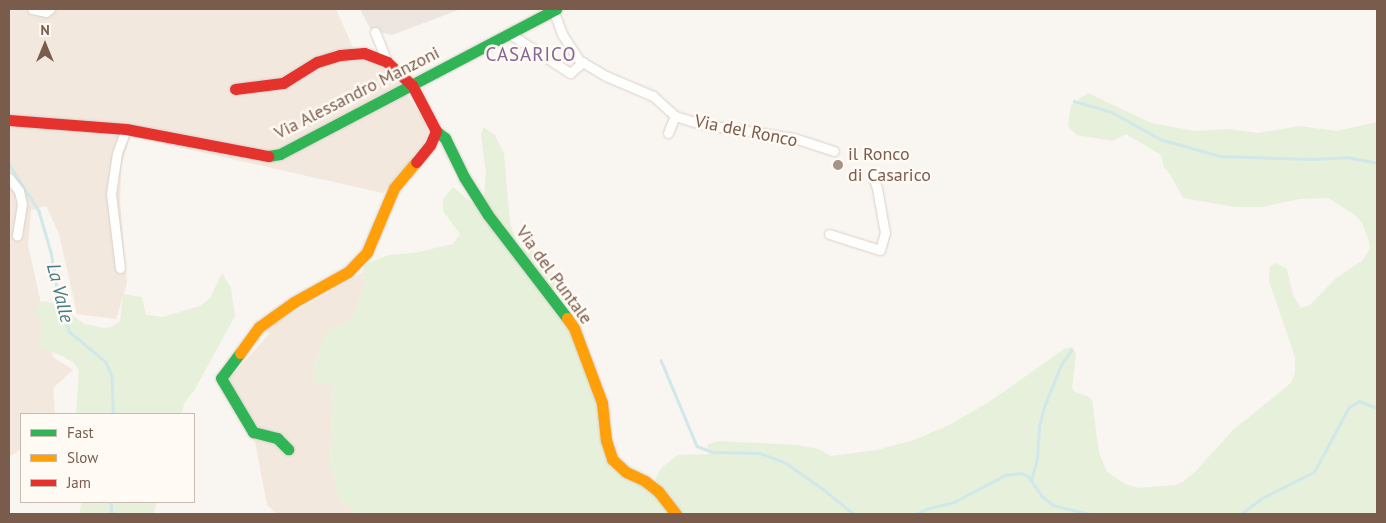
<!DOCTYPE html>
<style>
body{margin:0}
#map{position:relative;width:1386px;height:523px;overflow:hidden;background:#f9f5f0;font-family:"PT Sans",sans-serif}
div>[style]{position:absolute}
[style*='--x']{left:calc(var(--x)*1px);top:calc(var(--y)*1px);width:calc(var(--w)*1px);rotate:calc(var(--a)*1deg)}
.residential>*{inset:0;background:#f2e8de}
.industrial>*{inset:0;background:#ede5e0}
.green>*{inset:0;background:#e7f0db}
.stream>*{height:2.5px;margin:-1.25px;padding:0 1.25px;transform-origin:1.25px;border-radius:1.25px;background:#d0e8ea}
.roads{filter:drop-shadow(0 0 1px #d7d1cb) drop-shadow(0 0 1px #d7d1cb)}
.street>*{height:9px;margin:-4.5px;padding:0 4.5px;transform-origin:4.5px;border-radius:4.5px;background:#fefefd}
.fast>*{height:11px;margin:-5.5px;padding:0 5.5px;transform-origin:5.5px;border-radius:5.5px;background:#30b455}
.slow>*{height:11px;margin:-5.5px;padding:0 5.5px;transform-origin:5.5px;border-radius:5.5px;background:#ff9f0a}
.jam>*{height:11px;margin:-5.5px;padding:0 5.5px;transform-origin:5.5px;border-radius:5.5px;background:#e5322d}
.dots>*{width:14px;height:14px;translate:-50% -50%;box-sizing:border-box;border:2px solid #fffaf3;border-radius:50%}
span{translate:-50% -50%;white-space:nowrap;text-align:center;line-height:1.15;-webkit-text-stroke:5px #fffaf3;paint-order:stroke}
.street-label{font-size:18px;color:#7a5c4d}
.poi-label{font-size:18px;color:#7a5c4d}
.left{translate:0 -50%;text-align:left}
.neighbourhood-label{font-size:19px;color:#846695;letter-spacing:1px}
.water-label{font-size:19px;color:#437c86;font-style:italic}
.frame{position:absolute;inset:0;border:10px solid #7a5c4d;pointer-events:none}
.legend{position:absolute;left:20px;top:413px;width:175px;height:90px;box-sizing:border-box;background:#fffaf3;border:1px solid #cabbb1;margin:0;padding:6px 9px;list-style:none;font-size:15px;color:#7a5c4d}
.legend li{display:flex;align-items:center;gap:10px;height:25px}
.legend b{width:25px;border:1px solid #cabbb1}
.north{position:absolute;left:20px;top:20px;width:50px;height:50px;-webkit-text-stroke:4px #fffaf3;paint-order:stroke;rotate:0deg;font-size:14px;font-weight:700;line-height:20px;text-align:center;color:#7a5c4d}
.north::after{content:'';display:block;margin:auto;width:18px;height:22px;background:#7a5c4d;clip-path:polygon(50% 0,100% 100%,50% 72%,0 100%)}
</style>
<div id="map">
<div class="residential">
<div style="clip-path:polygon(9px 9px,336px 9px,357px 57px,381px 64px,396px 78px,427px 125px,428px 133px,423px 145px,383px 193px,130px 136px,121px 167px,120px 202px,127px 283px,116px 319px,77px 314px,59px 234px,46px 206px,31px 210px,28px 245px,53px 357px,73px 370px,53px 388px,55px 414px,21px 414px,21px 449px,9px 457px)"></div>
<div style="clip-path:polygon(362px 273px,366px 284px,351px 321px,337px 325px,321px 345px,315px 363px,313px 378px,333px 383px,330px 465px,354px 512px,357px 514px,277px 514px,267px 505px,255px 442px,222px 387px,269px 334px,266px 328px)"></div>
</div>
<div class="industrial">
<div style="clip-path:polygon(360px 9px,461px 9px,392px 35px,371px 30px)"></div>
</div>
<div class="green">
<div style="clip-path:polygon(1088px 93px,1151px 123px,1195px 131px,1229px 129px,1258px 133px,1300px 126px,1336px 131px,1377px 122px,1377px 514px,357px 514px,339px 499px,330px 465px,333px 383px,319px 385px,313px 378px,315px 363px,321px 345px,327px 330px,337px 325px,351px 321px,366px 284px,362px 273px,365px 264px,389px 255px,414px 253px,453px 244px,460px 234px,443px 211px,443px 199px,453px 187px,472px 203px,484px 196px,486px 174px,481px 135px,483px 127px,495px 135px,504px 154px,510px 222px,518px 247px,534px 251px,542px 258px,548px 269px,570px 288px,579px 304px,570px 311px,580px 324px,584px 335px,609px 449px,651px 489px,661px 468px,678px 455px,710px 454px,707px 445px,718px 441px,797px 445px,818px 449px,831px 456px,877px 450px,914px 440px,947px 426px,989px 402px,1064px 349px,1072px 347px,1076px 354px,1072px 388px,1075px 392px,1089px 397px,1092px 400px,1099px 453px,1107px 472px,1125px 484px,1138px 488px,1176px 485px,1184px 481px,1196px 471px,1233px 430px,1291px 383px,1295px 373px,1295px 357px,1269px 281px,1270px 266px,1276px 263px,1287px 269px,1293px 295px,1301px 308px,1310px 305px,1335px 279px,1363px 260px,1370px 248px,1369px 241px,1362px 223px,1355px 215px,1328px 198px,1300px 199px,1262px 207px,1236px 207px,1183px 198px,1168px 171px,1164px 168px,1161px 155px,1126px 134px,1113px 141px,1077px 135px,1068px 126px,1071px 105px)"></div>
<div style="clip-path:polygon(222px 273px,231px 288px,235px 316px,194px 391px,185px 402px,181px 414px,76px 414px,79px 371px,74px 363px,64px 357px,39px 346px,42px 321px,39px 316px,33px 315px,40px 303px,43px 301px,54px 303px,85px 324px,104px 328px,111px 327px,120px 321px,123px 294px,142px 297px,146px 315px,163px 317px,200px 306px,210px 298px)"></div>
<div style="clip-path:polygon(82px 502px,157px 502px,153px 514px,79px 514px)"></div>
</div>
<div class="stream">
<div style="--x:1074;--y:101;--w:37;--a:16"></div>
<div style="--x:1110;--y:111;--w:57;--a:29.2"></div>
<div style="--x:1160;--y:139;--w:62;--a:15.8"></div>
<div style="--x:1220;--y:156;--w:92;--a:1.9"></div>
<div style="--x:1312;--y:159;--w:35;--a:-3"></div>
<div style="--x:1347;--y:157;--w:31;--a:11"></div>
<div style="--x:9;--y:164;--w:56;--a:57.4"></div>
<div style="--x:39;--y:211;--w:43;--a:73.7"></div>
<div style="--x:51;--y:252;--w:54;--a:80.4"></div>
<div style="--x:60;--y:305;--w:29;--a:70"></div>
<div style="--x:70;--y:332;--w:47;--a:39.8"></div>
<div style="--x:106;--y:362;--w:15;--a:67"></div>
<div style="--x:112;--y:376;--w:38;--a:88"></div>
<div style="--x:661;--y:360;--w:93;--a:67.3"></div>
<div style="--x:697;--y:446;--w:17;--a:21"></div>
<div style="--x:713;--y:452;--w:47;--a:1.2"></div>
<div style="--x:760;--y:453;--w:28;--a:21"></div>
<div style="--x:786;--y:463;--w:45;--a:35.1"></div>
<div style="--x:823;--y:489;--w:40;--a:39"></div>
<div style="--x:1031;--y:481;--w:24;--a:-75"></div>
<div style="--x:1037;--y:458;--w:32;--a:-86"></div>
<div style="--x:1039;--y:426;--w:20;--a:-75"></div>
<div style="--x:1044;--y:407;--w:45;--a:-68"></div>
<div style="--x:1061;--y:365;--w:18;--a:-56"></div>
<div style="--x:111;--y:502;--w:12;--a:85"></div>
<div style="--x:916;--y:514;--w:14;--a:-25"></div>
<div style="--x:929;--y:508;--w:26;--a:-13"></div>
<div style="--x:954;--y:502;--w:58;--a:-27.9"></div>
<div style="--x:1005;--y:475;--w:16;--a:-7"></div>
<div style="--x:1021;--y:473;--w:8;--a:23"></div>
<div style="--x:1028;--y:476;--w:24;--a:55"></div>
<div style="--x:1042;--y:496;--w:14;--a:39"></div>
<div style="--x:1053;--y:505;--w:37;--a:14"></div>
<div style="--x:1241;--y:514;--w:26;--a:-37"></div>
<div style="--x:1262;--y:498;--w:58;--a:-26.6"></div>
<div style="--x:1314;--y:472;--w:74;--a:-61.7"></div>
<div style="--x:1349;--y:407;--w:12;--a:-31"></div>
<div style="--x:1359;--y:401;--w:19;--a:21"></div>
</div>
<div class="roads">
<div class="street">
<div style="--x:32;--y:9;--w:14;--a:12"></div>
<div style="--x:46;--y:12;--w:5;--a:-37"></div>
<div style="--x:553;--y:10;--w:26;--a:69"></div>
<div style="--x:562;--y:34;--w:31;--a:57"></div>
<div style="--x:579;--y:60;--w:31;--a:31"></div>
<div style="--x:606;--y:76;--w:51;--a:23.1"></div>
<div style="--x:653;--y:96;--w:30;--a:42"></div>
<div style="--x:675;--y:116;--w:27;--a:17"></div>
<div style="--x:701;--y:124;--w:94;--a:8.6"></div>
<div style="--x:794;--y:138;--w:42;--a:18"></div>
<div style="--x:375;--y:32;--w:32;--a:68"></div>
<div style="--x:510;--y:34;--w:72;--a:33"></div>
<div style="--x:570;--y:73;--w:17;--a:-40"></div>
<div style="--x:668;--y:133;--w:18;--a:-68"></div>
<div style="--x:9;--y:178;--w:16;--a:52"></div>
<div style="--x:19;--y:191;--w:13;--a:77"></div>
<div style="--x:22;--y:204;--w:32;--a:99"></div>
<div style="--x:829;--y:234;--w:53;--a:17.4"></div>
<div style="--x:880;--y:250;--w:18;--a:-74"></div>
<div style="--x:885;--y:233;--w:46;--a:-100.1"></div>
<div style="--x:877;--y:188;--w:15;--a:-110"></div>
<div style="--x:120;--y:268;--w:75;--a:-96.9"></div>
<div style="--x:111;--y:194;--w:41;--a:-81.7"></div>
<div style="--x:117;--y:153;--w:26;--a:-69"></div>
</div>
<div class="fast">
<div style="--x:436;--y:131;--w:11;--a:38"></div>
<div style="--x:445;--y:138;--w:43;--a:64"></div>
<div style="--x:464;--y:177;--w:45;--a:57.7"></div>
<div style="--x:488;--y:215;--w:130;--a:52.5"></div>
<div style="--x:268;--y:156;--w:12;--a:-9"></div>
<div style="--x:280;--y:154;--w:312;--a:-27.7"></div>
<div style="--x:240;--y:353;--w:31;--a:127"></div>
<div style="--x:221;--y:378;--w:63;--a:59.3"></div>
<div style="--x:253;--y:432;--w:25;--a:14"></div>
<div style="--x:277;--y:438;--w:16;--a:45"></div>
</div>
<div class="slow">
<div style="--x:567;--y:318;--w:12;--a:55"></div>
<div style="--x:574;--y:328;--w:80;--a:69.5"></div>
<div style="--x:602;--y:403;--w:37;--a:84"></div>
<div style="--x:606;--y:440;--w:20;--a:72"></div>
<div style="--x:612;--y:459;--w:19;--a:43"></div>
<div style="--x:626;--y:472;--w:21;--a:25"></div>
<div style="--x:645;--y:481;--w:16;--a:38"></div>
<div style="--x:658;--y:491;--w:29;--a:52"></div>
<div style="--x:240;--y:353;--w:32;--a:-54"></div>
<div style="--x:259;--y:327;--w:43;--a:-35.5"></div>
<div style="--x:294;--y:302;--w:62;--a:-29.1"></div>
<div style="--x:348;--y:272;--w:28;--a:-46"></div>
<div style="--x:367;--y:252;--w:69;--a:-67.1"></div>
<div style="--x:394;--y:188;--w:34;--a:-50"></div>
</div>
<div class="jam">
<div style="--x:235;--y:89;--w:48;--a:-7.1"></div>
<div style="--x:283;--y:83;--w:40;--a:-32"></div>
<div style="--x:317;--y:62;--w:24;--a:-17"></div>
<div style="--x:340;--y:55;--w:24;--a:-5"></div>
<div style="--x:364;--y:53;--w:25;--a:21"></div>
<div style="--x:387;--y:62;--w:34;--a:43"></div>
<div style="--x:412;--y:85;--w:52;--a:62.4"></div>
<div style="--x:436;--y:131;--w:15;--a:113"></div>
<div style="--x:430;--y:145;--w:22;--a:129"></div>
<div style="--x:9;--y:120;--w:117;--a:4.4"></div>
<div style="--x:126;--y:129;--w:145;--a:10.8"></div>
</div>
</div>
<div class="dots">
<div style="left:838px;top:165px;background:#a69286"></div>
</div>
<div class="street-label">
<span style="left:357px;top:93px;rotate:-27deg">Via Alessandro Manzoni</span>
<span style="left:746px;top:131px;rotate:11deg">Via del Ronco</span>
<span style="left:554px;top:275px;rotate:54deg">Via del Puntale</span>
</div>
<div class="poi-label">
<span class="left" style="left:848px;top:165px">il Ronco<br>di Casarico</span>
</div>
<div class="neighbourhood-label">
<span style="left:531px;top:55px">CASARICO</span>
</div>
<div class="water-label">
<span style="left:60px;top:293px;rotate:76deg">La Valle</span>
</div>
<div class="frame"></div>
<ul class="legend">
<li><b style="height:6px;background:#30b455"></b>Fast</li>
<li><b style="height:6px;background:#ff9f0a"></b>Slow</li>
<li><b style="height:6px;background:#e5322d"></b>Jam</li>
</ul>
<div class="north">N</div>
</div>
